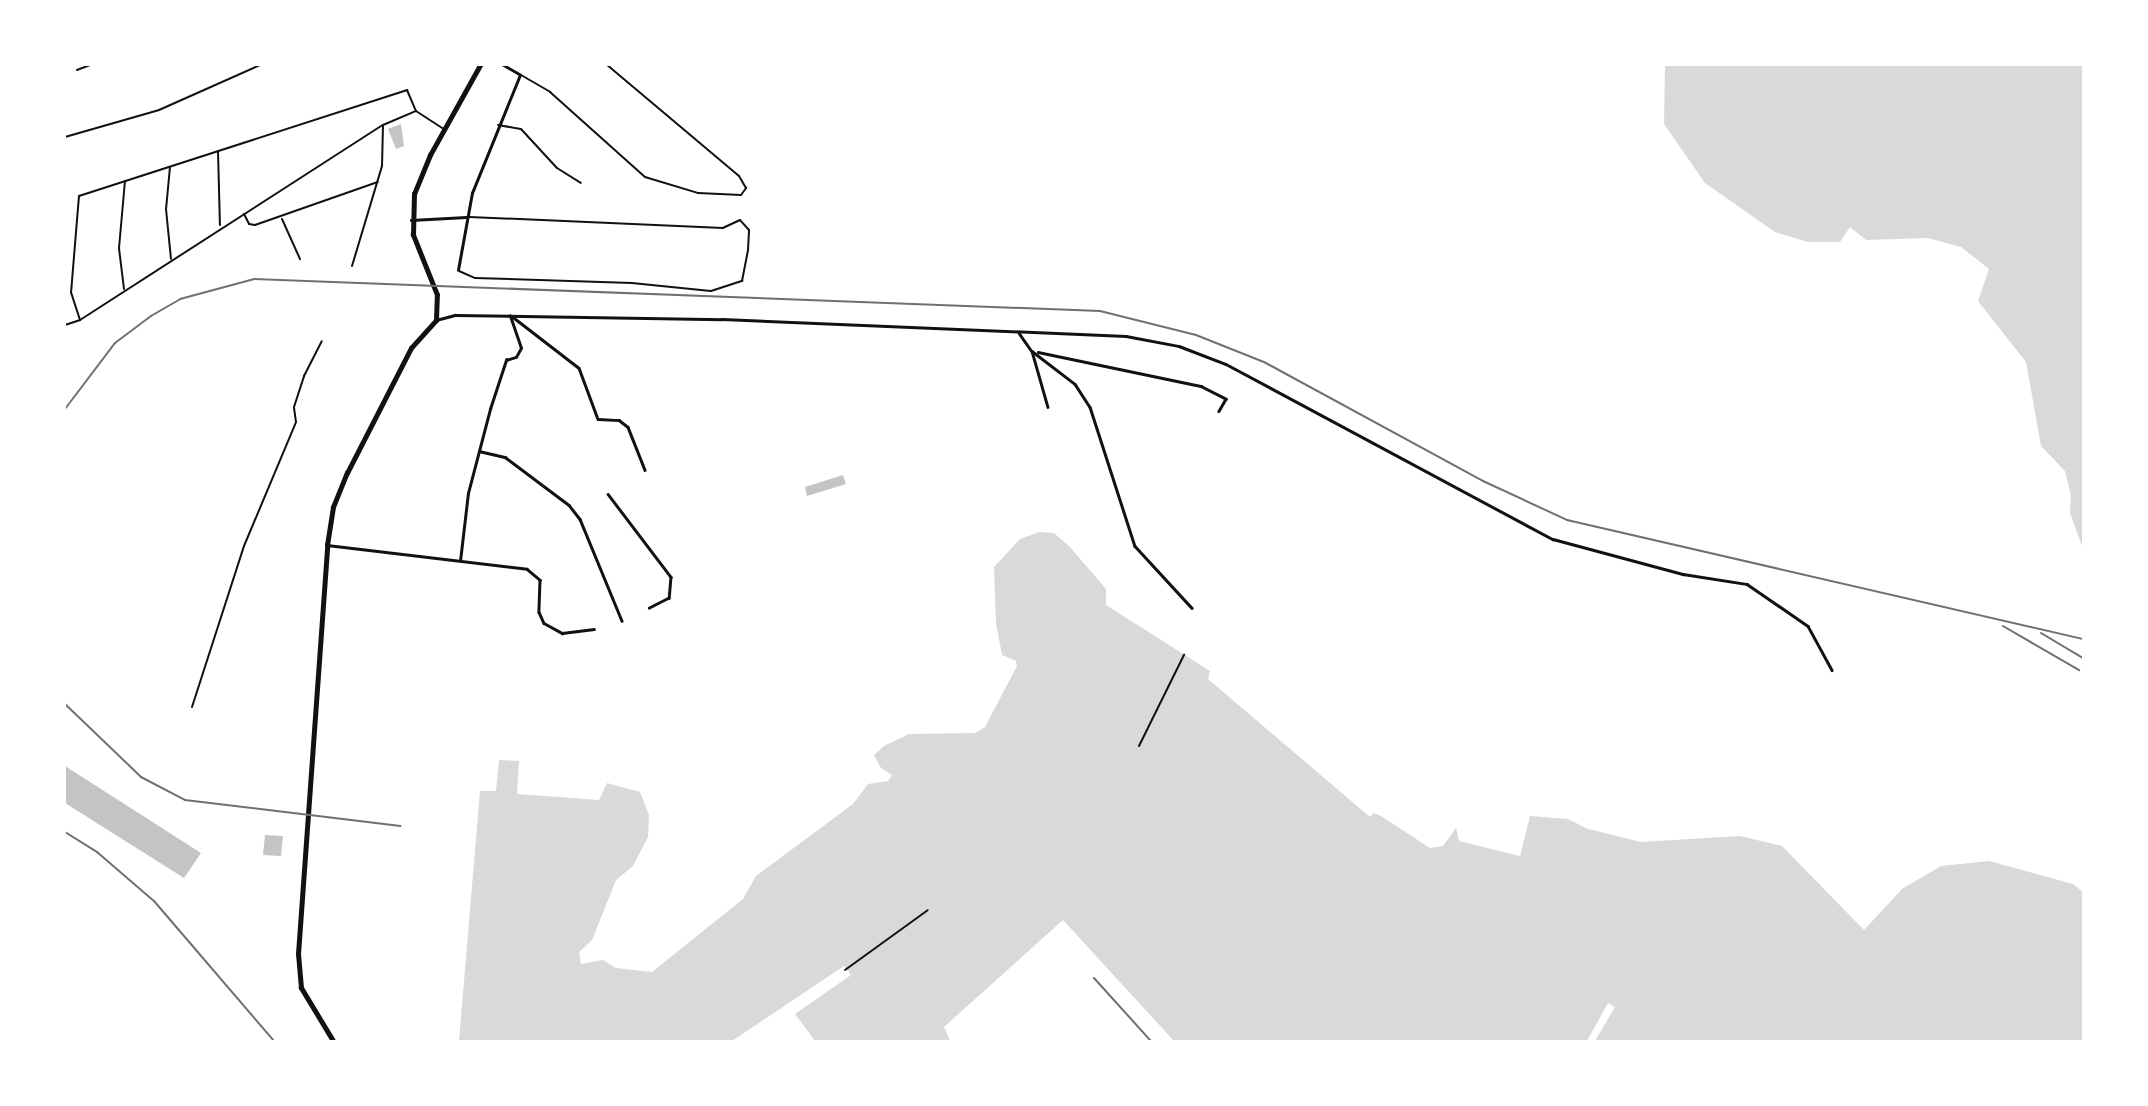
<!DOCTYPE html>
<style>
body{margin:0}
#map{position:relative;width:2148px;height:1106px;overflow:hidden;background:#fff;font-family:"Roboto Serif",serif}
div>[style]{position:absolute}
[style*='--x']{left:calc(var(--x)*1px);top:calc(var(--y)*1px);width:calc(var(--w)*1px);rotate:calc(var(--a)*1deg)}
.water>*{inset:0;background:#d9d9d9}
.building>*{inset:0;background:#c4c4c4}
.path>*{height:2px;margin:-1px;padding:0 1px;transform-origin:1px;border-radius:1px;background:#111}
.service>*{height:2px;margin:-1px;padding:0 1px;transform-origin:1px;border-radius:1px;background:#111}
.minor>*{height:2.5px;margin:-1.25px;padding:0 1.25px;transform-origin:1.25px;border-radius:1.25px;background:#111}
.secondary>*{height:4.5px;margin:-2.25px;padding:0 2.25px;transform-origin:2.25px;border-radius:2.25px;background:#111}
.rail>*{height:2px;margin:-1px;padding:0 1px;transform-origin:1px;border-radius:1px;background:#707070}
span{translate:-50% -50%;white-space:nowrap;text-align:center;line-height:1.15;-webkit-text-stroke:7px #fff;paint-order:stroke}
.frame{position:absolute;inset:0;border:66px solid #fff;pointer-events:none}
</style>
<div id="map">
<div class="water">
<div style="clip-path:polygon(1665px 65px,2083px 65px,2083px 549px,2070px 513px,2071px 496px,2065px 471px,2041px 446px,2026px 362px,1978px 301px,1989px 269px,1961px 247px,1928px 238px,1866px 240px,1850px 227px,1840px 242px,1808px 242px,1775px 232px,1705px 183px,1664px 124px)"></div>
<div style="clip-path:polygon(1039px 532px,1054px 533px,1070px 547px,1106px 589px,1106px 605px,1210px 671px,1208px 679px,1370px 817px,1374px 813px,1381px 816px,1430px 848px,1443px 846px,1456px 828px,1459px 841px,1520px 856px,1530px 816px,1568px 819px,1588px 829px,1641px 842px,1740px 836px,1782px 846px,1864px 930px,1902px 889px,1941px 866px,1989px 861px,2073px 884px,2083px 892px,2083px 1041px,1595px 1041px,1615px 1007px,1608px 1003px,1587px 1041px,1174px 1041px,1063px 920px,944px 1027px,950px 1041px,815px 1041px,795px 1014px,851px 975px,844px 966px,732px 1041px,459px 1041px,480px 791px,496px 791px,499px 760px,519px 761px,517px 794px,599px 800px,607px 783px,640px 792px,649px 815px,648px 837px,633px 866px,616px 880px,592px 940px,579px 952px,581px 964px,603px 960px,616px 968px,652px 972px,743px 899px,756px 876px,853px 804px,868px 784px,888px 781px,892px 775px,881px 768px,874px 755px,884px 746px,909px 734px,975px 733px,985px 727px,1017px 666px,1016px 661px,1002px 655px,996px 623px,994px 567px,1020px 539px)"></div>
</div>
<div class="building">
<div style="clip-path:polygon(401px 124px,404px 146px,396px 149px,388px 129px)"></div>
<div style="clip-path:polygon(843px 475px,846px 484px,807px 496px,805px 487px)"></div>
<div style="clip-path:polygon(65px 766px,201px 853px,184px 878px,65px 803px)"></div>
<div style="clip-path:polygon(265px 835px,283px 836px,281px 856px,263px 855px)"></div>
</div>
<div class="path">
<div style="--x:1139;--y:746;--w:102;--a:-63.7"></div>
<div style="--x:845;--y:970;--w:102;--a:-35.9"></div>
</div>
<div class="service">
<div style="--x:77;--y:70;--w:14;--a:-21"></div>
<div style="--x:521;--y:75;--w:34;--a:30"></div>
<div style="--x:550;--y:92;--w:127;--a:41.8"></div>
<div style="--x:645;--y:177;--w:55;--a:16.8"></div>
<div style="--x:698;--y:193;--w:43;--a:2.7"></div>
<div style="--x:741;--y:195;--w:9;--a:-54"></div>
<div style="--x:746;--y:188;--w:14;--a:-120"></div>
<div style="--x:739;--y:176;--w:172;--a:-139.9"></div>
<div style="--x:498;--y:125;--w:23;--a:10"></div>
<div style="--x:521;--y:129;--w:53;--a:47.3"></div>
<div style="--x:557;--y:168;--w:28;--a:32"></div>
<div style="--x:65;--y:137;--w:98;--a:-16"></div>
<div style="--x:159;--y:110;--w:111;--a:-24"></div>
<div style="--x:218;--y:151;--w:74;--a:88.5"></div>
<div style="--x:170;--y:167;--w:42;--a:95.4"></div>
<div style="--x:166;--y:209;--w:50;--a:84.3"></div>
<div style="--x:244;--y:214;--w:11;--a:63"></div>
<div style="--x:249;--y:224;--w:6;--a:9"></div>
<div style="--x:255;--y:225;--w:130;--a:-19.3"></div>
<div style="--x:282;--y:219;--w:44;--a:65.8"></div>
<div style="--x:352;--y:266;--w:104;--a:-73.3"></div>
<div style="--x:382;--y:166;--w:40;--a:-88.6"></div>
<div style="--x:459;--y:271;--w:17;--a:24"></div>
<div style="--x:475;--y:278;--w:157;--a:1.8"></div>
<div style="--x:632;--y:283;--w:79;--a:5.8"></div>
<div style="--x:711;--y:291;--w:33;--a:-18"></div>
<div style="--x:742;--y:281;--w:32;--a:-79"></div>
<div style="--x:748;--y:250;--w:20;--a:-87"></div>
<div style="--x:749;--y:230;--w:13;--a:-132"></div>
<div style="--x:740;--y:220;--w:19;--a:155"></div>
<div style="--x:723;--y:228;--w:254;--a:-177.5"></div>
<div style="--x:124;--y:289;--w:41;--a:-97"></div>
<div style="--x:119;--y:248;--w:67;--a:-84.9"></div>
<div style="--x:80;--y:320;--w:28;--a:-108"></div>
<div style="--x:71;--y:293;--w:97;--a:-85.3"></div>
<div style="--x:79;--y:196;--w:345;--a:-17.9"></div>
<div style="--x:407;--y:90;--w:23;--a:67"></div>
<div style="--x:65;--y:325;--w:16;--a:-18"></div>
<div style="--x:80;--y:320;--w:360;--a:-32.8"></div>
<div style="--x:383;--y:125;--w:36;--a:-23"></div>
<div style="--x:416;--y:111;--w:33;--a:33"></div>
<div style="--x:192;--y:707;--w:169;--a:-72.1"></div>
<div style="--x:244;--y:546;--w:134;--a:-67.2"></div>
<div style="--x:296;--y:422;--w:15;--a:-98"></div>
<div style="--x:294;--y:407;--w:33;--a:-72"></div>
<div style="--x:304;--y:376;--w:39;--a:-63"></div>
</div>
<div class="minor">
<div style="--x:411;--y:220;--w:55;--a:-3.1"></div>
<div style="--x:458;--y:270;--w:78;--a:-79.7"></div>
<div style="--x:472;--y:193;--w:127;--a:-67.9"></div>
<div style="--x:520;--y:75;--w:20;--a:-150"></div>
<div style="--x:513;--y:317;--w:83;--a:37.7"></div>
<div style="--x:579;--y:368;--w:54;--a:69.6"></div>
<div style="--x:598;--y:419;--w:21;--a:3"></div>
<div style="--x:619;--y:420;--w:11;--a:38"></div>
<div style="--x:628;--y:427;--w:46;--a:68.4"></div>
<div style="--x:436;--y:320;--w:20;--a:-15"></div>
<div style="--x:455;--y:315;--w:267;--a:0.9"></div>
<div style="--x:722;--y:319;--w:404;--a:2.4"></div>
<div style="--x:1126;--y:336;--w:54;--a:10.7"></div>
<div style="--x:1179;--y:346;--w:50;--a:21"></div>
<div style="--x:1226;--y:364;--w:371;--a:28.2"></div>
<div style="--x:1553;--y:539;--w:135;--a:15.1"></div>
<div style="--x:1683;--y:574;--w:65;--a:8.9"></div>
<div style="--x:1747;--y:584;--w:74;--a:34.5"></div>
<div style="--x:1808;--y:626;--w:50;--a:61.4"></div>
<div style="--x:1019;--y:333;--w:21;--a:55"></div>
<div style="--x:1032;--y:351;--w:54;--a:37.5"></div>
<div style="--x:1075;--y:384;--w:27;--a:57"></div>
<div style="--x:1090;--y:407;--w:146;--a:72.1"></div>
<div style="--x:1135;--y:546;--w:84;--a:47.4"></div>
<div style="--x:1032;--y:351;--w:58;--a:74.1"></div>
<div style="--x:1038;--y:352;--w:167;--a:11.8"></div>
<div style="--x:1201;--y:386;--w:28;--a:27"></div>
<div style="--x:1226;--y:399;--w:14;--a:120"></div>
<div style="--x:479;--y:451;--w:27;--a:13"></div>
<div style="--x:505;--y:457;--w:80;--a:36.9"></div>
<div style="--x:569;--y:505;--w:18;--a:52"></div>
<div style="--x:580;--y:519;--w:110;--a:67.6"></div>
<div style="--x:608;--y:494;--w:104;--a:52.8"></div>
<div style="--x:671;--y:577;--w:21;--a:95"></div>
<div style="--x:669;--y:598;--w:22;--a:153"></div>
<div style="--x:327;--y:545;--w:201;--a:6.8"></div>
<div style="--x:527;--y:569;--w:17;--a:40"></div>
<div style="--x:540;--y:580;--w:32;--a:92"></div>
<div style="--x:539;--y:612;--w:12;--a:66"></div>
<div style="--x:544;--y:623;--w:21;--a:29"></div>
<div style="--x:562;--y:633;--w:32;--a:-7"></div>
<div style="--x:460;--y:561;--w:68;--a:-83.3"></div>
<div style="--x:468;--y:493;--w:87;--a:-75.3"></div>
<div style="--x:490;--y:409;--w:52;--a:-71.9"></div>
<div style="--x:506;--y:360;--w:10;--a:-17"></div>
<div style="--x:516;--y:357;--w:10;--a:-61"></div>
<div style="--x:521;--y:348;--w:34;--a:-109"></div>
</div>
<div class="secondary">
<div style="--x:333;--y:1041;--w:62;--a:-121.1"></div>
<div style="--x:301;--y:988;--w:34;--a:-95"></div>
<div style="--x:298;--y:954;--w:410;--a:-85.9"></div>
<div style="--x:327;--y:545;--w:38;--a:-81"></div>
<div style="--x:333;--y:507;--w:37;--a:-68"></div>
<div style="--x:347;--y:473;--w:140;--a:-62.9"></div>
<div style="--x:411;--y:348;--w:38;--a:-48"></div>
<div style="--x:436;--y:320;--w:25;--a:-88"></div>
<div style="--x:437;--y:295;--w:65;--a:-111.8"></div>
<div style="--x:413;--y:235;--w:41;--a:-88.6"></div>
<div style="--x:414;--y:194;--w:42;--a:-67.7"></div>
<div style="--x:430;--y:155;--w:103;--a:-60.9"></div>
</div>
<div class="rail">
<div style="--x:65;--y:409;--w:83;--a:-52.9"></div>
<div style="--x:115;--y:343;--w:45;--a:-36.9"></div>
<div style="--x:151;--y:316;--w:34;--a:-30"></div>
<div style="--x:180;--y:299;--w:77;--a:-15.1"></div>
<div style="--x:254;--y:279;--w:847;--a:2.17"></div>
<div style="--x:1100;--y:311;--w:99;--a:14"></div>
<div style="--x:1196;--y:335;--w:73;--a:21.7"></div>
<div style="--x:1264;--y:362;--w:249;--a:28.5"></div>
<div style="--x:1483;--y:481;--w:93;--a:24.9"></div>
<div style="--x:1567;--y:520;--w:530;--a:12.99"></div>
<div style="--x:2003;--y:626;--w:88;--a:30.1"></div>
<div style="--x:2041;--y:633;--w:49;--a:30.8"></div>
<div style="--x:65;--y:704;--w:105;--a:43.8"></div>
<div style="--x:141;--y:777;--w:50;--a:27.6"></div>
<div style="--x:185;--y:800;--w:217;--a:6.9"></div>
<div style="--x:65;--y:832;--w:38;--a:32"></div>
<div style="--x:97;--y:852;--w:75;--a:40.7"></div>
<div style="--x:154;--y:901;--w:184;--a:49.4"></div>
<div style="--x:1094;--y:978;--w:85;--a:47.9"></div>
</div>
<div class="frame"></div>
</div>
